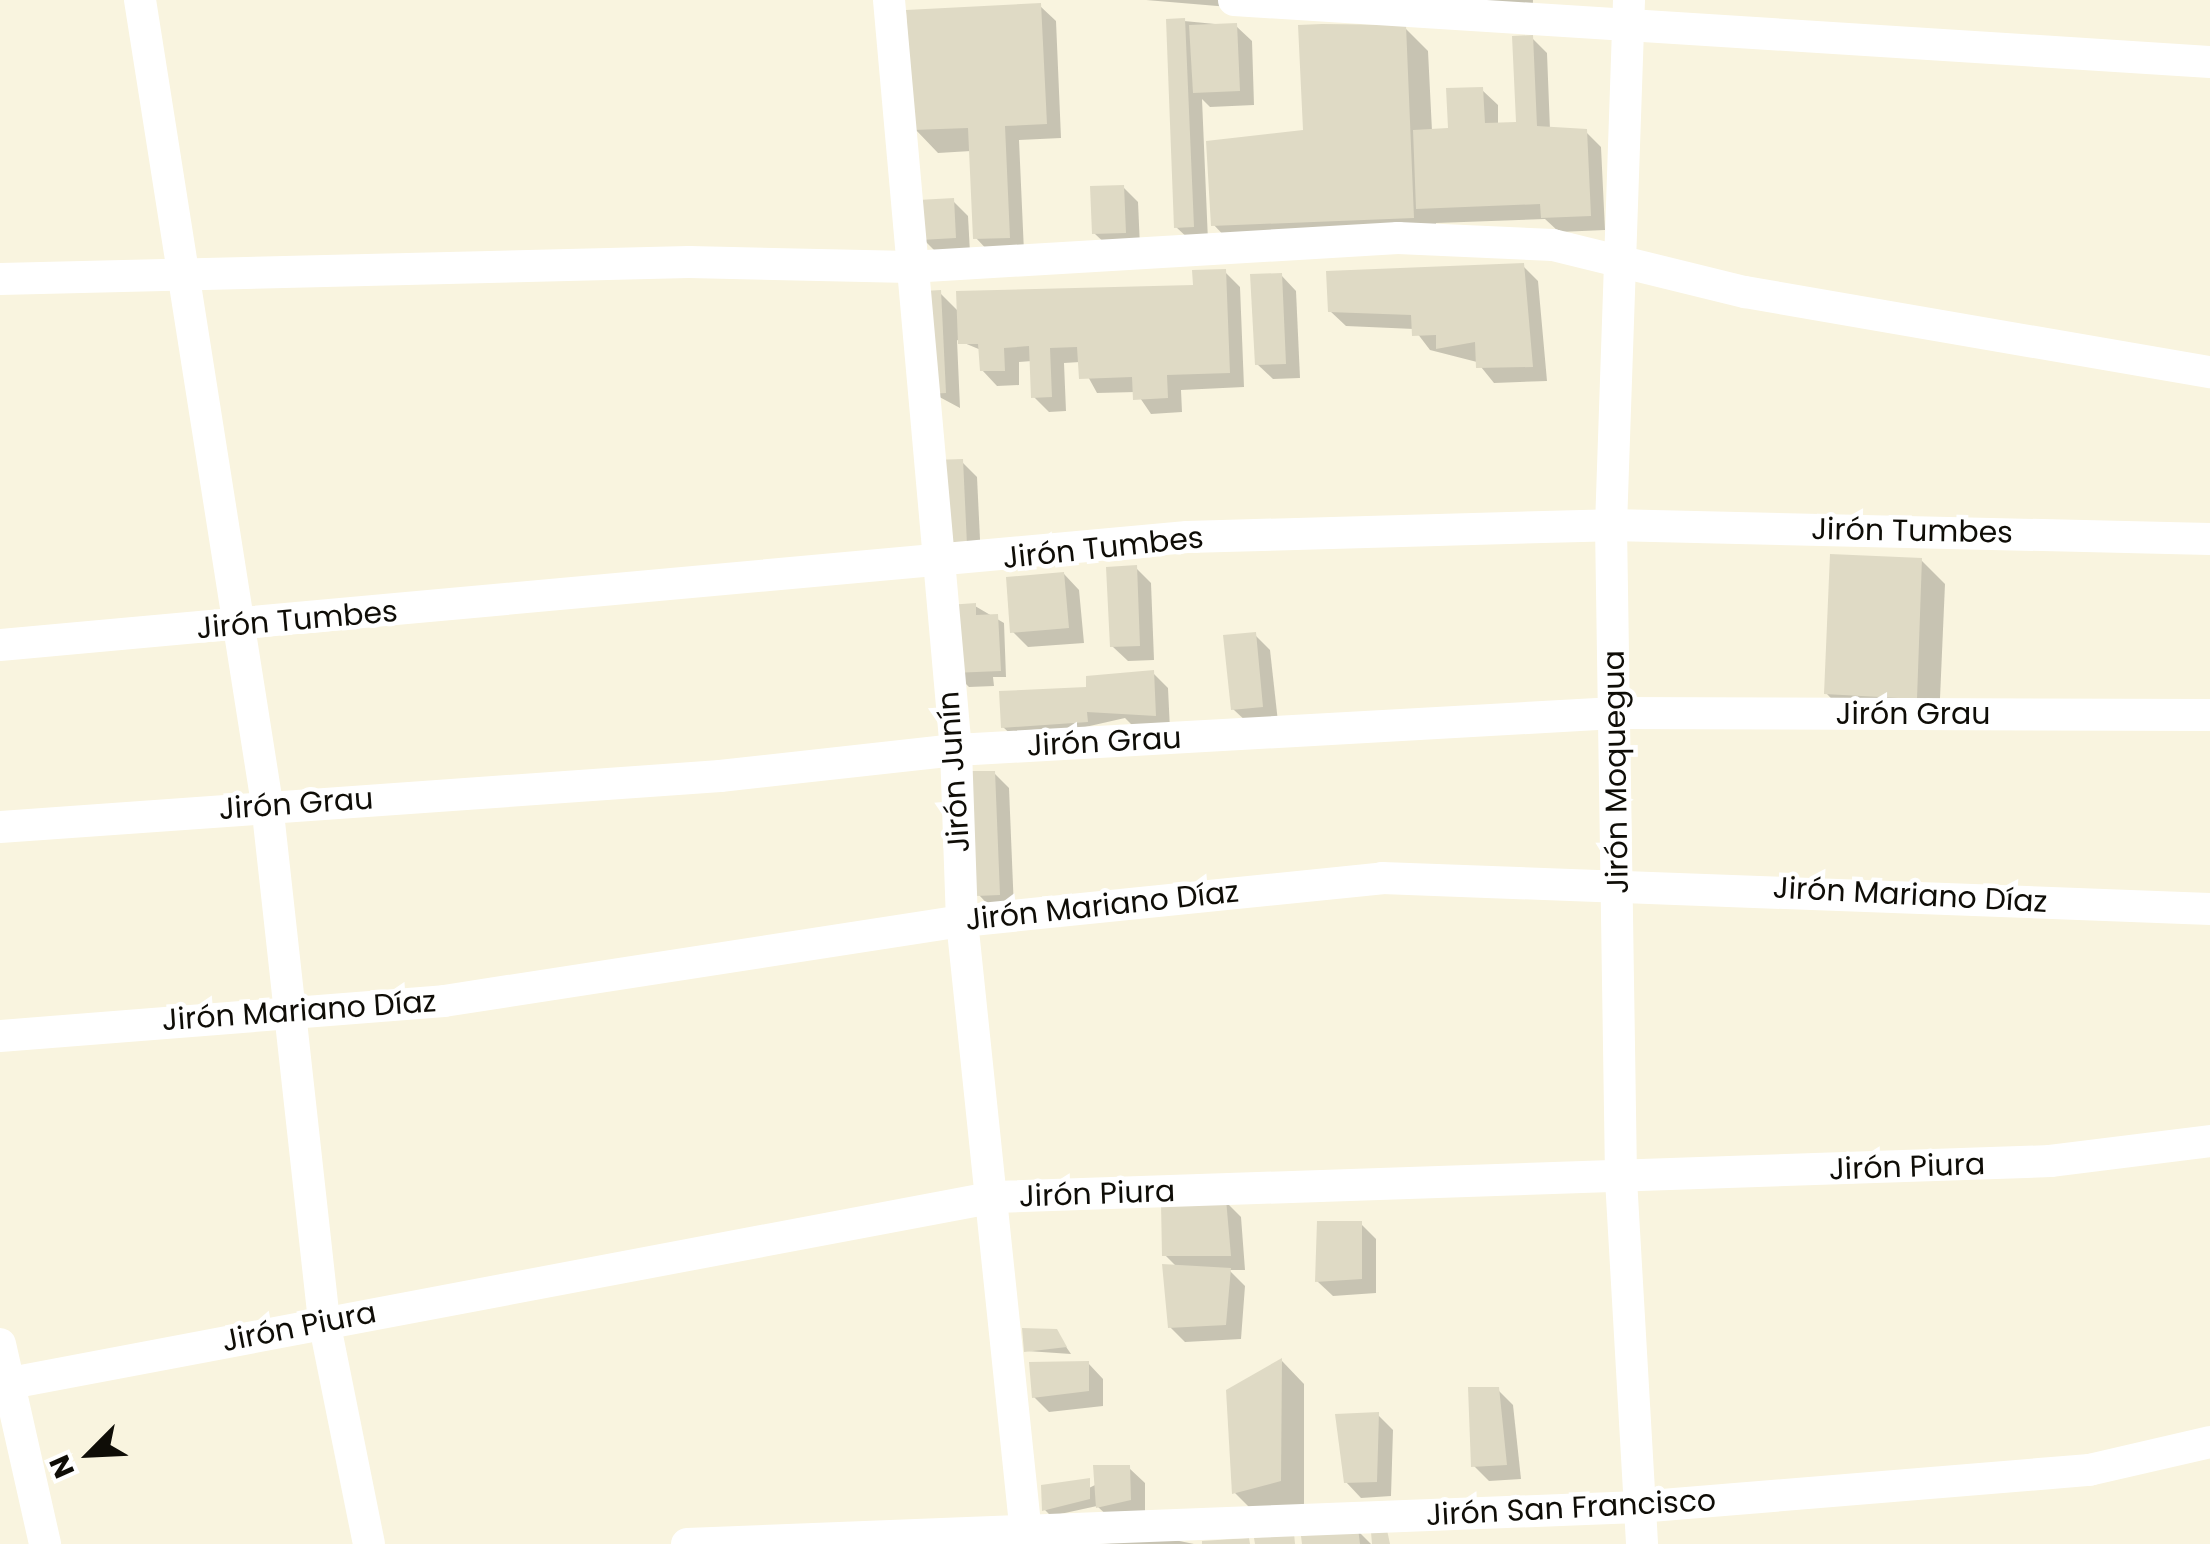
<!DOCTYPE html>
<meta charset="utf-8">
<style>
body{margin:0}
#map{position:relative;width:2210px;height:1544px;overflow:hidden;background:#f9f4df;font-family:Poppins,sans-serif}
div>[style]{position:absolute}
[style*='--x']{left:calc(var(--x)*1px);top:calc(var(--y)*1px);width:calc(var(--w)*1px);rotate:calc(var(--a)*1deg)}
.shadow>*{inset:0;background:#0003}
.building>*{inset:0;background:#dfdac5}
.street>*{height:32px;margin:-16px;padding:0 16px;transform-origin:16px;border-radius:16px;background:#fff}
span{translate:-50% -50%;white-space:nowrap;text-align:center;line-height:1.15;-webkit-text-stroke:9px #fff;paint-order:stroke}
.street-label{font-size:30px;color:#0f0d07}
.north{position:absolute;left:40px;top:1404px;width:100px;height:100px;-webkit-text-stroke:8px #fff;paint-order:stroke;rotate:246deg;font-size:28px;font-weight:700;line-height:40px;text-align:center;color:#0f0d07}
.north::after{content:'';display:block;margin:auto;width:35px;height:45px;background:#0f0d07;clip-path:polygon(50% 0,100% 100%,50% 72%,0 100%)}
</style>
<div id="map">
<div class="shadow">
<div style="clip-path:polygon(1146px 0,1253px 0,1253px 9px)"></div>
<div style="clip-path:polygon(1399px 0,1533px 0,1532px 30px)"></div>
<div style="clip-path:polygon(1040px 6px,1056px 21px,1061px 138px,1019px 140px,1024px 252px,991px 254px,976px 238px,971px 151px,938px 153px,915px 129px)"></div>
<div style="clip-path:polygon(1184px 21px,1236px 26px,1252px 41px,1254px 105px,1210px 107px,1202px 99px,1208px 241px,1192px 242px,1176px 227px)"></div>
<div style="clip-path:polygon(1405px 28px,1428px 51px,1432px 131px,1450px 130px,1482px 90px,1498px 105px,1498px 125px,1518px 124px,1532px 38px,1547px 53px,1550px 130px,1586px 132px,1601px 147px,1605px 230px,1559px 232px,1545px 219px,1436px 223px,1437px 240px,1228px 240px,1213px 224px)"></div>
<div style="clip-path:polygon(1123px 187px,1138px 202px,1140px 247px,1110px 248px,1094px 233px)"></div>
<div style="clip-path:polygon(953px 201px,968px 216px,970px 253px,938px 254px,923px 239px)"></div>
<div style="clip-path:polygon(1523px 266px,1538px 281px,1547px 381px,1494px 383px,1477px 362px,1430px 350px,1414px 329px,1346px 326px,1330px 311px)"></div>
<div style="clip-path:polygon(1225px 272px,1240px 287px,1244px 387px,1181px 390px,1182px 412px,1151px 414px,1136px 392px,1097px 393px,1080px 362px,1064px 363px,1066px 411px,1049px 412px,1034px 397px,1032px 361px,1019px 362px,1019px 385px,997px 386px,982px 370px,981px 350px,957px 340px,960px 408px,932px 393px,940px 293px,959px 312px,1196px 288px)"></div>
<div style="clip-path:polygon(1281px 275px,1296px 291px,1300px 378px,1273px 379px,1257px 364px)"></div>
<div style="clip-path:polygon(962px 462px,977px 477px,981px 560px,955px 561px)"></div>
<div style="clip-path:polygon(1921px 560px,1945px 584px,1939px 721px,1849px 717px,1826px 693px)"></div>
<div style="clip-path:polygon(1136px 568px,1151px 583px,1154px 660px,1128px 661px,1112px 646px)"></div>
<div style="clip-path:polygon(1064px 574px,1079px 590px,1084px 643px,1028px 647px,1013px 632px)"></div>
<div style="clip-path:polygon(975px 606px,1004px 623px,1006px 677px,993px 677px,994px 686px,969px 687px,954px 672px)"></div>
<div style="clip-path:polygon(1255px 635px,1270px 650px,1278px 722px,1249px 724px,1233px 709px)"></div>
<div style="clip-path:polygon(1153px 673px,1168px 688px,1170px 730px,1139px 732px,1125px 718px,1019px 742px,1003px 727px)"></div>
<div style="clip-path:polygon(994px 773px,1009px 788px,1014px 910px,994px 911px,979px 895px)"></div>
<div style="clip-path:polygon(1225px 1201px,1241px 1217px,1245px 1270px,1229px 1270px,1245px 1286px,1241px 1339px,1185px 1342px,1170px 1327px,1177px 1267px,1165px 1255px)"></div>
<div style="clip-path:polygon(1361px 1224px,1376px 1239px,1376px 1293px,1333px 1296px,1317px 1281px)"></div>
<div style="clip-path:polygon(1056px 1332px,1071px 1354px,1027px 1351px)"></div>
<div style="clip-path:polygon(1282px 1361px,1304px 1384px,1304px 1504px,1258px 1516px,1235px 1493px)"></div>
<div style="clip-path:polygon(1088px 1363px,1103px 1379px,1103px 1406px,1049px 1412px,1034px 1397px)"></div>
<div style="clip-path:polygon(1498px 1390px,1513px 1405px,1521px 1479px,1489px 1481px,1474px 1466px)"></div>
<div style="clip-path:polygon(1378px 1415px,1393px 1430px,1391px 1496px,1361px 1498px,1346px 1482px)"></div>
<div style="clip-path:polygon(1129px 1468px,1145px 1483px,1145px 1515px,1114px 1522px,1097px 1506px,1051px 1516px,1045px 1510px)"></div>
<div style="clip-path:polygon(1357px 1530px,1371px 1544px,1305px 1544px)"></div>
<div style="clip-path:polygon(1165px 1538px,1194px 1544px,1100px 1544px)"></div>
</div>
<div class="building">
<div style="clip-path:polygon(1041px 3px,1047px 124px,1005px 126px,1010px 238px,973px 239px,968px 128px,913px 130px,906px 10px)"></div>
<div style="clip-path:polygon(1185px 18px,1194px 227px,1174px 228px,1166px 19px)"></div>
<div style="clip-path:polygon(1237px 23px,1240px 91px,1193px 93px,1189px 25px)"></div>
<div style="clip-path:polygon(1322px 24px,1406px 25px,1414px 218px,1211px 226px,1206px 141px,1303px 130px,1298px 25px)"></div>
<div style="clip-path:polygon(1533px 35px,1537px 126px,1587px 129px,1591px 216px,1541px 218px,1540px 204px,1416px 209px,1413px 130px,1448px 128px,1446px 88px,1483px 87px,1485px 123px,1516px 122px,1512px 36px)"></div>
<div style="clip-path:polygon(1124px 185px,1126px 233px,1092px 234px,1090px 186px)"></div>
<div style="clip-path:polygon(954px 198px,956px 238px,920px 240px,918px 200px)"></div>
<div style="clip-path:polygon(1524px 263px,1533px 367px,1476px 368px,1475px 342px,1436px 349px,1436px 335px,1412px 336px,1411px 315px,1328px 312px,1326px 271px)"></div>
<div style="clip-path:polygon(1226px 269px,1230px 373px,1167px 375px,1168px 398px,1133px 400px,1132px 377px,1079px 379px,1077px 347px,1050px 348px,1052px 397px,1031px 398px,1029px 346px,1004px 348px,1005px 371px,980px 371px,978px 344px,958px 344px,956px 291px,1193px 285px,1192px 270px)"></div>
<div style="clip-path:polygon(1282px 273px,1286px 364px,1255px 365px,1250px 274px)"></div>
<div style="clip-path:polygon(941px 290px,946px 393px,929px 394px,924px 291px)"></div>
<div style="clip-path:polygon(963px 459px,967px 545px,937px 546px,933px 460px)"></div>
<div style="clip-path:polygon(1830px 554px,1922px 558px,1917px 699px,1824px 694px)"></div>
<div style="clip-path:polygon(1137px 565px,1140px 646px,1110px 647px,1106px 567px)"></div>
<div style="clip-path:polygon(1064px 572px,1069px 628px,1010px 633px,1006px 577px)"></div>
<div style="clip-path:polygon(976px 603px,976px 615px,998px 614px,1001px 671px,952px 673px,948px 605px)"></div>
<div style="clip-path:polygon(1256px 632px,1263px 707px,1231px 710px,1223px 635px)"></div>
<div style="clip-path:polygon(1154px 670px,1156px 716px,1087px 712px,1088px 722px,1001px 728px,999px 691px,1086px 687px,1086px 676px)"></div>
<div style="clip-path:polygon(970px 771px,995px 771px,1000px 895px,976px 896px)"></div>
<div style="clip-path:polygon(1226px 1199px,1231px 1256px,1162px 1256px,1161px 1203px)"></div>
<div style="clip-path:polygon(1317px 1221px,1362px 1221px,1362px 1279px,1315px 1282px)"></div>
<div style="clip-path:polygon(1162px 1264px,1231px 1268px,1226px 1325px,1168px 1328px)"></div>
<div style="clip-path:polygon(1022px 1328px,1057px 1329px,1067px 1347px,1024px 1352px)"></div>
<div style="clip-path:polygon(1282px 1358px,1281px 1481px,1232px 1494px,1226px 1390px)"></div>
<div style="clip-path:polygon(1089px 1361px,1089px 1391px,1032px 1398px,1029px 1362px)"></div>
<div style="clip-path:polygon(1468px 1387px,1499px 1387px,1507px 1465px,1471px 1467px)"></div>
<div style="clip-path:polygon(1379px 1412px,1377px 1482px,1344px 1483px,1335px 1414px)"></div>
<div style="clip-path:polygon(1093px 1465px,1130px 1465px,1131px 1500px,1096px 1508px)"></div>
<div style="clip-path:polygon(1090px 1478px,1090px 1499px,1042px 1511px,1041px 1485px)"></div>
<div style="clip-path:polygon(1358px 1528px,1360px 1544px,1302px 1544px,1301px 1536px)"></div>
<div style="clip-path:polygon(1387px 1530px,1390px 1544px,1372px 1544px,1371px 1532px)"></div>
<div style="clip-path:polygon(1294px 1533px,1295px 1544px,1255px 1544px,1254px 1538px)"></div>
<div style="clip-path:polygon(1249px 1538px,1250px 1544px,1202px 1544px,1202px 1541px)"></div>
</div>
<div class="street">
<div style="--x:140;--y:0;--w:814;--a:81.02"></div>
<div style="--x:267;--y:804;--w:520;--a:83.71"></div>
<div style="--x:324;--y:1321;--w:227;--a:78.6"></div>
<div style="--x:889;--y:0;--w:753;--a:84.9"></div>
<div style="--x:956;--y:750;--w:171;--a:88"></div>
<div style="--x:962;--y:921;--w:626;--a:84.04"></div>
<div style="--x:1234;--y:0;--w:978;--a:3.63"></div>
<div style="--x:1629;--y:0;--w:525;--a:91.96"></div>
<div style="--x:1611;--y:525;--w:654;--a:89.12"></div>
<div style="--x:1621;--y:1179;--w:366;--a:86.7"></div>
<div style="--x:0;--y:279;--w:689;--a:-1.41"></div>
<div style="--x:689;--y:262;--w:221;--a:1.3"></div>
<div style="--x:910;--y:267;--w:489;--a:-3.4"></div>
<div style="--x:1398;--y:238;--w:155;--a:2.6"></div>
<div style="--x:1553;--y:245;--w:198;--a:13.8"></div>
<div style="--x:1745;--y:292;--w:472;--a:9.8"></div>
<div style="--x:0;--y:645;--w:1192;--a:-5.2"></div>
<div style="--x:1187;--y:537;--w:424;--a:-1.6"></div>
<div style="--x:1611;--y:525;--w:599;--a:1.34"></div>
<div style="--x:0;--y:827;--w:722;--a:-4.05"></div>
<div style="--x:720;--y:776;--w:237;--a:-6.3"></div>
<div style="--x:956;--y:750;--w:660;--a:-3.21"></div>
<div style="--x:1615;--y:713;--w:595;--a:0.19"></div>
<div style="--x:0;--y:1036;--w:445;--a:-4.5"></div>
<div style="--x:444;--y:1001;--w:524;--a:-8.78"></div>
<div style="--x:962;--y:921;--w:422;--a:-5.8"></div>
<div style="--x:1382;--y:878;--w:829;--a:2.14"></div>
<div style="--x:0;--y:1344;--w:205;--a:77.3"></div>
<div style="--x:0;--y:1385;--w:1013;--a:-10.7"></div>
<div style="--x:995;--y:1197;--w:1056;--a:-1.95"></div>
<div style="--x:2050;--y:1161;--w:161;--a:-7.1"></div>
<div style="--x:687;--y:1544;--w:952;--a:-2.23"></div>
<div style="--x:1638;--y:1507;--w:453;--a:-4.7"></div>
<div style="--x:2089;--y:1470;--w:124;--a:-13"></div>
</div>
<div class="street-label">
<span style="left:1912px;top:531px;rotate:1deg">Jirón Tumbes</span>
<span style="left:1103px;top:548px;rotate:-6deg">Jirón Tumbes</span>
<span style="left:297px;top:620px;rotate:-5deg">Jirón Tumbes</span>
<span style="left:1913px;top:714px">Jirón Grau</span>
<span style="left:1104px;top:742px;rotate:-3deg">Jirón Grau</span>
<span style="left:954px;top:772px;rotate:-94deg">Jirón Junín</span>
<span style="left:1616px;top:772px;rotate:-91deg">Jirón Moquegua</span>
<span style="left:296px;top:804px;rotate:-4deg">Jirón Grau</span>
<span style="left:1910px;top:895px;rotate:3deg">Jirón Mariano Díaz</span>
<span style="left:1102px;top:906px;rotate:-6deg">Jirón Mariano Díaz</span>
<span style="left:299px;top:1011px;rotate:-4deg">Jirón Mariano Díaz</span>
<span style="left:1907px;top:1167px;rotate:-2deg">Jirón Piura</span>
<span style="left:1097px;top:1194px;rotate:-2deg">Jirón Piura</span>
<span style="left:299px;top:1327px;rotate:-11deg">Jirón Piura</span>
<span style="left:1571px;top:1508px;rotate:-3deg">Jirón San Francisco</span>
</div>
<div class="north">N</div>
</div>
